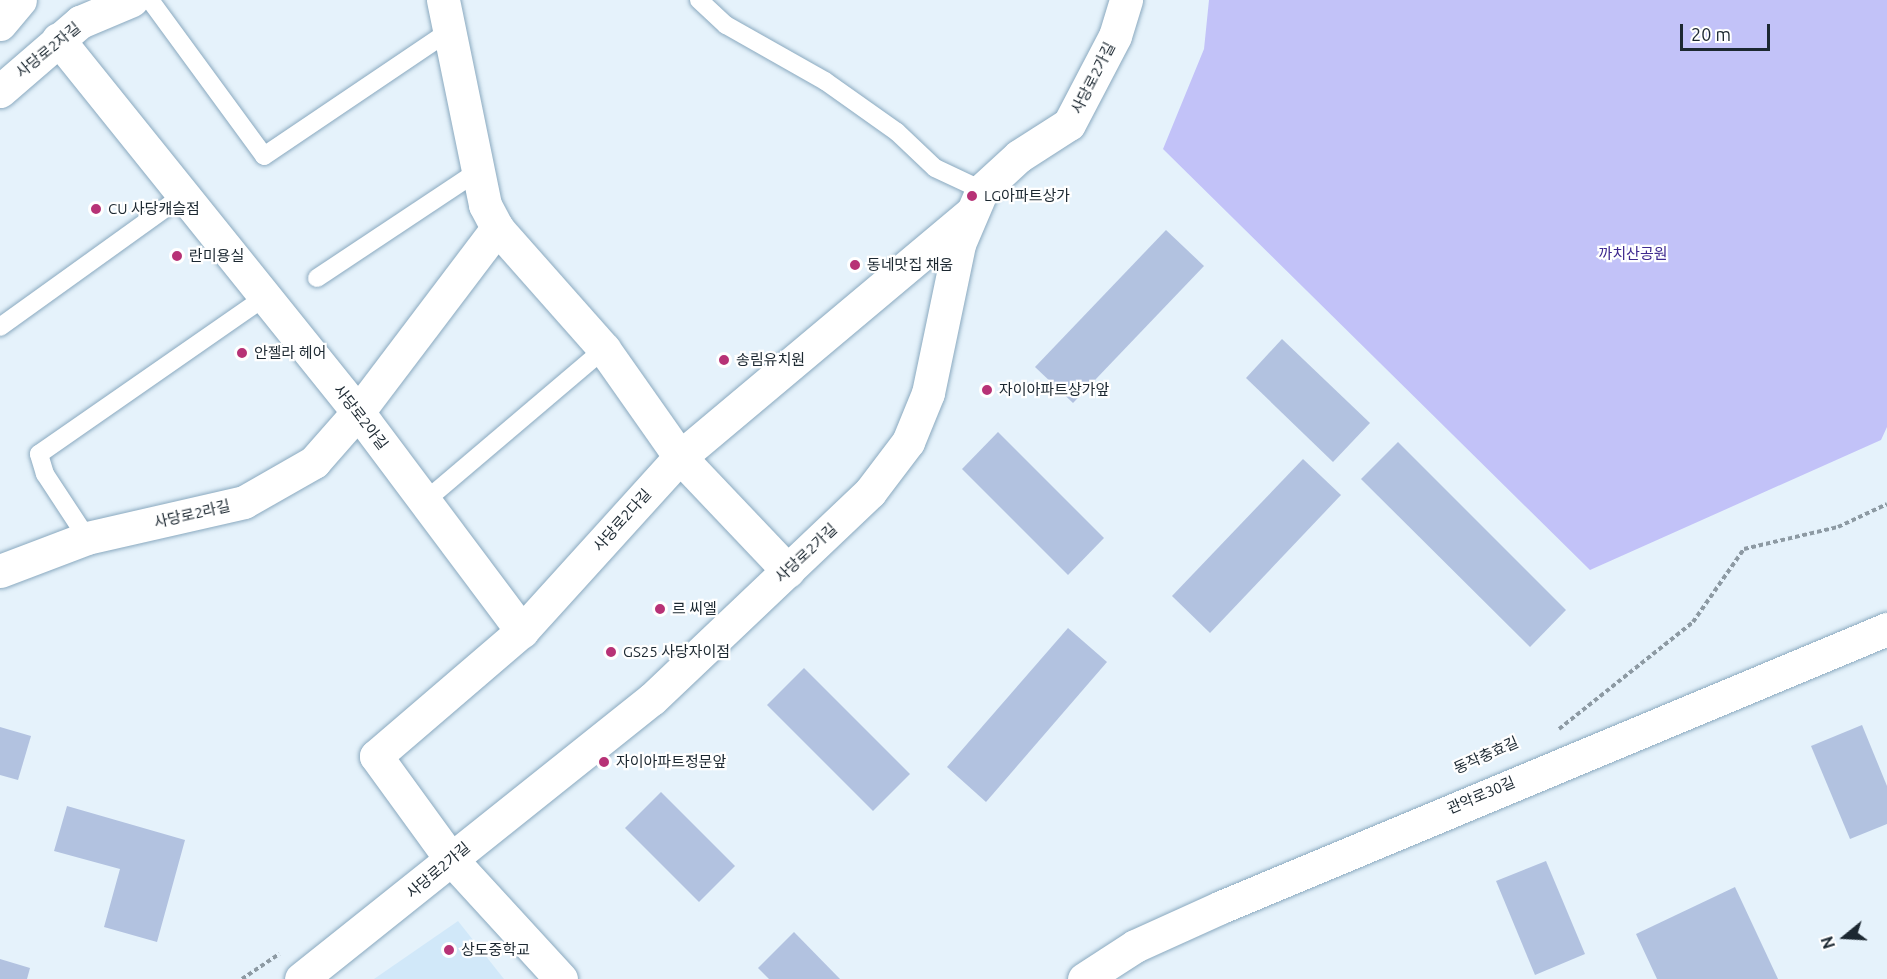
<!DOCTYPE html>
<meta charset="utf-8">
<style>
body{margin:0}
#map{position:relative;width:1887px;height:979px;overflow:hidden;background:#e5f2fb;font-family:Ubuntu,"Noto Sans KR",sans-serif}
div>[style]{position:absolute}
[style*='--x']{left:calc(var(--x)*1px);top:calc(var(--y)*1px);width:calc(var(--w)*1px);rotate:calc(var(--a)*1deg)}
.built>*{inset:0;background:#d1e8f9}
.green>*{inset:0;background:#c2c2f8}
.building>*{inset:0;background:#b2c2e0}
.path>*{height:4px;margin-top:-2px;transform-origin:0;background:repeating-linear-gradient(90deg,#8d9aa3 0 4.5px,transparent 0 7.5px)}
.roads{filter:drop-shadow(0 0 2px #8aa9bf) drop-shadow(0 0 2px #8aa9bf)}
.lane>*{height:18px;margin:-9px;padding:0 9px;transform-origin:9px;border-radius:9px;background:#fff}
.street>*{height:33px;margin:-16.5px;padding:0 16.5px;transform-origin:16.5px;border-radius:16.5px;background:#fff}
.primary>*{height:33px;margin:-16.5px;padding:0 16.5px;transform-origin:16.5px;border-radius:16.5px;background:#fff}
.dots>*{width:16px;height:16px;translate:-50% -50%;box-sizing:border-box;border:3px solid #fff;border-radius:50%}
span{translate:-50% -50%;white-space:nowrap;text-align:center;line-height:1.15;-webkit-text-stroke:4.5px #fff;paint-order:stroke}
.street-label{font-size:15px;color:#1c2831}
.poi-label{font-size:15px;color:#1c2831}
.left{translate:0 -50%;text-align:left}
.park-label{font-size:15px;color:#3e298f}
.north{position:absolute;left:1815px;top:907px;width:60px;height:60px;-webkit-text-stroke:4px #fff;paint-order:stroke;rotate:252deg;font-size:16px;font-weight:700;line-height:24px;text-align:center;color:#1c2831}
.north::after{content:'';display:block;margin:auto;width:21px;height:27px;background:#1c2831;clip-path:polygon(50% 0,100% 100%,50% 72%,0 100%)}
.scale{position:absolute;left:1680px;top:24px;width:90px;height:27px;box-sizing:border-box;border:3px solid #1c2831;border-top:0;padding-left:8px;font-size:18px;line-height:21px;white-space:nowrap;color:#1c2831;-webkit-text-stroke:4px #fff;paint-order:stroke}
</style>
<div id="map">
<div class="built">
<div style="clip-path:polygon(458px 921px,504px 979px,374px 979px)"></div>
</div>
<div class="green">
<div style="clip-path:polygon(1209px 0,1887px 0,1887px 427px,1881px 440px,1590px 570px,1163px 149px,1204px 49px)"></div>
</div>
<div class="building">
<div style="clip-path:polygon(1166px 230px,1204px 266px,1073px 403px,1035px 367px)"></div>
<div style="clip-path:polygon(1282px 339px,1370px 423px,1333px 462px,1246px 378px)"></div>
<div style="clip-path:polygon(998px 432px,1104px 538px,1068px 575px,962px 469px)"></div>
<div style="clip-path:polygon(1398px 442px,1566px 610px,1530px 647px,1361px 479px)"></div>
<div style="clip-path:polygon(1303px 459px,1341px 495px,1210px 633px,1172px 596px)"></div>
<div style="clip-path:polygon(1068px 628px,1107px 662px,986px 802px,947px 767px)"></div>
<div style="clip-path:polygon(804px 668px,910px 774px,873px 811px,767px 705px)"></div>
<div style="clip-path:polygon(1862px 725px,1887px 786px,1887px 824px,1850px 839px,1811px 746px)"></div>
<div style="clip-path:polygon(0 727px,31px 736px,18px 780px,0 775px)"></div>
<div style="clip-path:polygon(661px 792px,735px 866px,699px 902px,625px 828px)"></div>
<div style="clip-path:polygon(67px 806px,185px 840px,157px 942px,104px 927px,120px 869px,54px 851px)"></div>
<div style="clip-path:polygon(1546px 861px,1585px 954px,1535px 975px,1496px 881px)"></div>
<div style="clip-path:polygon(1735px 887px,1778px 979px,1657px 979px,1636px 934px)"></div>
<div style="clip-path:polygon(794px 932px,840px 979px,769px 979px,758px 968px)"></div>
<div style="clip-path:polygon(0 959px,30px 968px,27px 979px,0 979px)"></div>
</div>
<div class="path">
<div style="--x:1559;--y:729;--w:171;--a:-38.6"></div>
<div style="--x:1693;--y:622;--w:89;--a:-55.1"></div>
<div style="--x:1744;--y:549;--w:97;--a:-13.2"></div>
<div style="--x:1838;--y:527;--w:54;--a:-25.1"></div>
<div style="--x:242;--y:979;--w:45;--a:-34"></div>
</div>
<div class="roads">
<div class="lane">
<div style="--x:150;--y:0;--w:193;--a:53.8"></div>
<div style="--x:264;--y:156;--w:223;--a:-34"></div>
<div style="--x:699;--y:0;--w:37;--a:43"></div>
<div style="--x:726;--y:25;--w:114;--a:29.5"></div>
<div style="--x:825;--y:81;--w:88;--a:35.3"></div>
<div style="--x:897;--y:132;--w:52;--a:43.5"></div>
<div style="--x:935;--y:168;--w:52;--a:25.1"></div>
<div style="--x:317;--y:278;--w:193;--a:-33.6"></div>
<div style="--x:0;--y:327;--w:226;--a:-35.7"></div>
<div style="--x:425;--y:501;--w:235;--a:-40.3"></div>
<div style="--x:87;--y:538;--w:77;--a:-123.3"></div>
<div style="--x:45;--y:474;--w:21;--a:-107"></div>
<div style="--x:39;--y:454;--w:275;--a:-34.8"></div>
</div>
<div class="street">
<div style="--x:443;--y:0;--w:209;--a:78.4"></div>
<div style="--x:485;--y:205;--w:26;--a:62"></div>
<div style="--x:497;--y:228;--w:162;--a:48.5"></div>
<div style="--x:604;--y:349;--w:132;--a:54.9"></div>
<div style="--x:680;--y:457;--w:157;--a:46.5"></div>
<div style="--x:58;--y:39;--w:479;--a:51.2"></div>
<div style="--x:358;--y:412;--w:274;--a:53.2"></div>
<div style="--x:0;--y:91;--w:106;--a:-40.8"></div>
<div style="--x:80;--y:22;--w:56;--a:-22.9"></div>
<div style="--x:0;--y:571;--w:93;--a:-20.8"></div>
<div style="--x:87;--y:538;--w:161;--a:-12.9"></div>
<div style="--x:244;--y:502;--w:81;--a:-29.7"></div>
<div style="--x:314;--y:462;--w:67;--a:-48.7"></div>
<div style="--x:358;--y:412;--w:231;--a:-52.9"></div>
<div style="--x:301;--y:979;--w:449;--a:-38.6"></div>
<div style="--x:652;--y:699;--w:301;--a:-43.5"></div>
<div style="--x:870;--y:492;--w:63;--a:-52.8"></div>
<div style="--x:908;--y:442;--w:53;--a:-67.8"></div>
<div style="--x:928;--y:393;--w:152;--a:-78.2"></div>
<div style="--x:959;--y:244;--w:59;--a:-66.9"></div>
<div style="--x:982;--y:190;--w:50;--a:-42.6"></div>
<div style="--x:1019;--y:156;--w:59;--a:-32.6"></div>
<div style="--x:1069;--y:124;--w:99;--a:-62.4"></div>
<div style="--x:1115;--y:36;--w:38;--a:-73"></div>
<div style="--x:561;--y:979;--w:164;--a:-132.5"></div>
<div style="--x:450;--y:858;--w:126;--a:-126"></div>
<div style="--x:376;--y:756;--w:192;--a:-40.6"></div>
<div style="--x:522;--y:631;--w:235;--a:-47.8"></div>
<div style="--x:680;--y:457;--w:378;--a:-40"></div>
<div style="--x:1084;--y:979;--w:61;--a:-32.9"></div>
<div style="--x:1135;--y:946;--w:94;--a:-24.4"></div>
<div style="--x:1221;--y:907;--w:722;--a:-22.66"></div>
</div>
<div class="primary">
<div style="--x:0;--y:24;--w:31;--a:-50"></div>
</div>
</div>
<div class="dots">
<div style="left:972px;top:196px;background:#b73276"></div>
<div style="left:96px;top:209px;background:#b73276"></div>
<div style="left:177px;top:256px;background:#b73276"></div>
<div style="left:855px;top:265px;background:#b73276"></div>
<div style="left:242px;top:353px;background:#b73276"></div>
<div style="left:724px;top:360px;background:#b73276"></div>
<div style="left:987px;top:390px;background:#b73276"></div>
<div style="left:660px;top:609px;background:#b73276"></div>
<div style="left:611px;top:652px;background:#b73276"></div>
<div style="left:604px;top:762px;background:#b73276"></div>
<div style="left:449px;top:950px;background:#b73276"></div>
</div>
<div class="street-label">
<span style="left:48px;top:50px;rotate:-39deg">사당로2자길</span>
<span style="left:1093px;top:78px;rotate:-63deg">사당로2가길</span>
<span style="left:361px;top:417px;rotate:52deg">사당로2아길</span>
<span style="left:192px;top:514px;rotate:-13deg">사당로2라길</span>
<span style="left:622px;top:520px;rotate:-48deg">사당로2다길</span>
<span style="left:806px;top:553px;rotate:-43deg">사당로2가길</span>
<span style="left:1486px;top:755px;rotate:-24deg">동작충효길</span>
<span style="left:1481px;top:795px;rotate:-23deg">관악로30길</span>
<span style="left:438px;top:870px;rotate:-40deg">사당로2가길</span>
</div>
<div class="poi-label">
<span class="left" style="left:984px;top:196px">LG아파트상가</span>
<span class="left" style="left:108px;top:209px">CU 사당캐슬점</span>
<span class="left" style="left:189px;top:256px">란미용실</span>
<span class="left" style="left:867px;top:265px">동네맛집 채움</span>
<span class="left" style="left:254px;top:353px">안젤라 헤어</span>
<span class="left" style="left:736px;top:360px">송림유치원</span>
<span class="left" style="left:999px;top:390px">자이아파트상가앞</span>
<span class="left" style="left:672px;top:609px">르 씨엘</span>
<span class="left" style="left:623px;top:652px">GS25 사당자이점</span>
<span class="left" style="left:616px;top:762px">자이아파트정문앞</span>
<span class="left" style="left:461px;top:950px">상도중학교</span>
</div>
<div class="park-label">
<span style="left:1633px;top:254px">까치산공원</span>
</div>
<div class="north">N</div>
<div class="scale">20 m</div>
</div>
